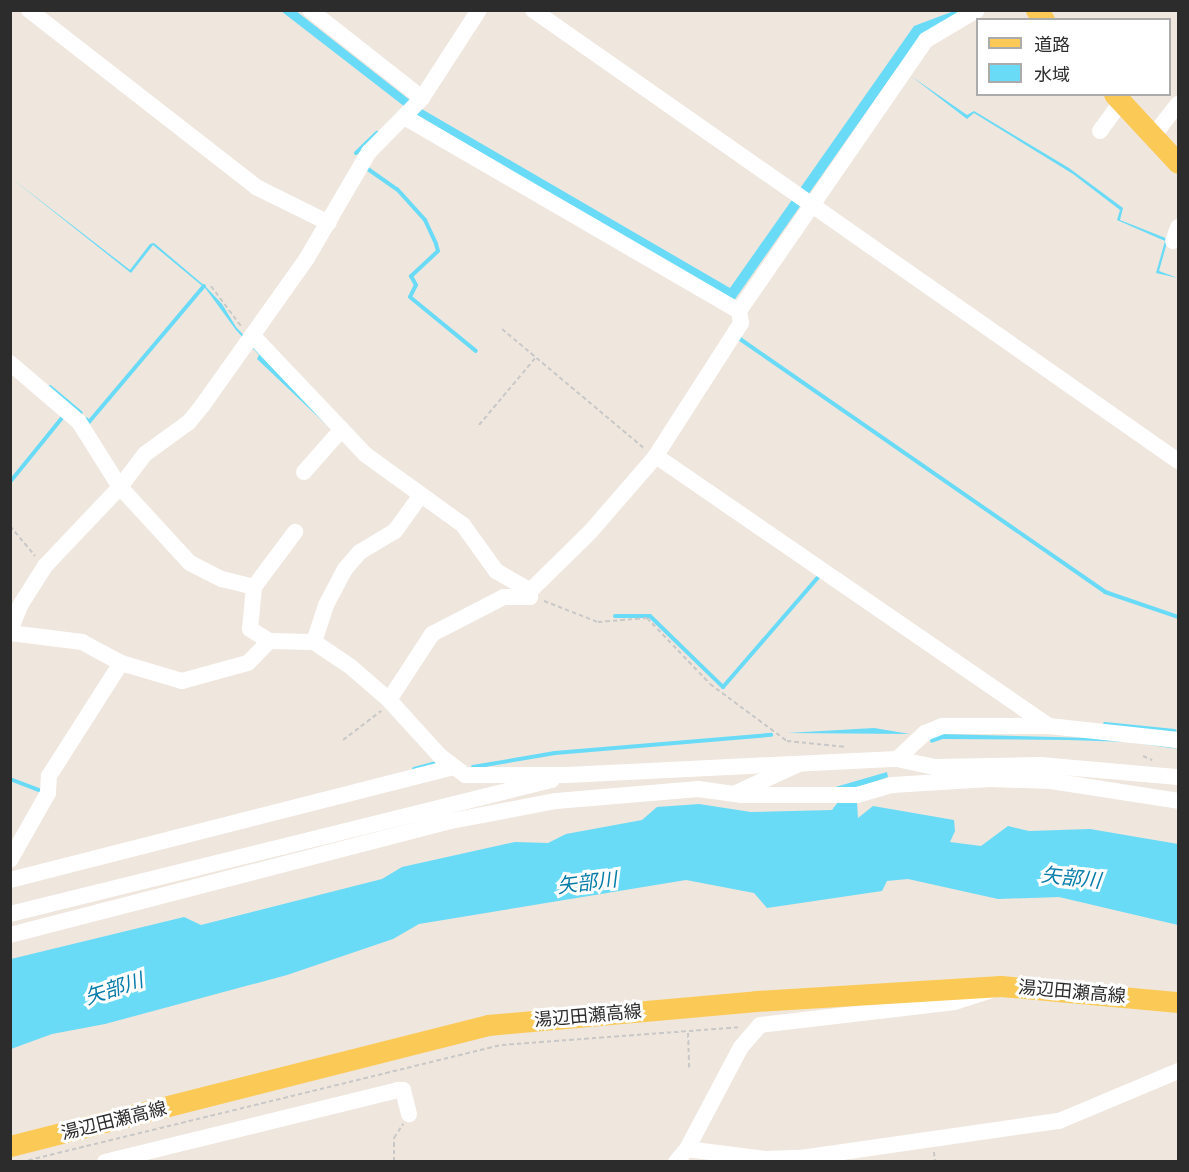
<!DOCTYPE html>
<meta charset="utf-8">
<style>
body{margin:0}
#map{position:relative;width:1189px;height:1172px;overflow:hidden;background:#efe6dd;font-family:Signika,"Noto Sans JP",sans-serif}
div>[style]{position:absolute}
[style*='--x']{left:calc(var(--x)*1px);top:calc(var(--y)*1px);width:calc(var(--w)*1px);rotate:calc(var(--a)*1deg)}
.water>*{inset:0;background:#69dbf7}
.stream>*{height:4px;margin:-2px;padding:0 2px;transform-origin:2px;border-radius:2px;background:#69dbf7}
.path>*{height:2px;margin-top:-1px;transform-origin:0;background:repeating-linear-gradient(90deg,#c8c8c8 0 4.5px,transparent 0 7.5px)}
.minor>*{height:16px;margin:-8px;padding:0 8px;transform-origin:8px;border-radius:8px;background:#fff}
.major>*{height:21px;margin:-10.5px;padding:0 10.5px;transform-origin:10.5px;border-radius:10.5px;background:#fbc956}
span{translate:-50% -50%;white-space:nowrap;text-align:center;line-height:1.15;-webkit-text-stroke:6px #fff;paint-order:stroke}
.street-label{font-size:18px;color:#2c2c2c}
.water-label{font-size:20px;color:#047ba8;font-style:italic}
.frame{position:absolute;inset:0;border:12px solid #2c2c2c;pointer-events:none}
.legend{position:absolute;left:976px;top:18px;width:195px;height:78px;box-sizing:border-box;background:#fff;border:2px solid #ababab;margin:0;padding:8px 10px;list-style:none;font-size:18px;color:#2c2c2c}
.legend li{display:flex;align-items:center;gap:12px;height:30px}
.legend b{width:30px;border:2px solid #ababab}
</style>
<div id="map">
<div class="water">
<div style="clip-path:polygon(281px 11px,296px 11px,420px 108px,730px 288px,914px 26px,954px 11px,971px 11px,897px 68px,733px 302px,409px 110px)"></div>
<div style="clip-path:polygon(911px 76px,967px 115px,974px 111px,1069px 168px,1123px 208px,1120px 220px,1168px 239px,1159px 271px,1178px 278px,1156px 273px,1165px 241px,1117px 220px,1120px 210px,1073px 174px,974px 113px,967px 119px)"></div>
<div style="clip-path:polygon(10px 177px,130px 270px,150px 244px,154px 243px,206px 287px,222px 304px,236px 327px,333px 431px,257px 359px,259px 355px,236px 330px,206px 289px,153px 245px,131px 273px)"></div>
<div style="clip-path:polygon(874px 728px,910px 734px,787px 733px)"></div>
<div style="clip-path:polygon(938px 734px,1130px 739px,1178px 749px,1129px 742px,1068px 740px,943px 739px,931px 743px,929px 738px)"></div>
<div style="clip-path:polygon(887px 772px,888px 777px,856px 788px,858px 818px,873px 806px,954px 820px,955px 831px,950px 842px,981px 846px,1008px 826px,1029px 831px,1090px 829px,1178px 844px,1178px 925px,1059px 897px,998px 899px,908px 879px,887px 881px,882px 891px,767px 908px,754px 893px,686px 880px,419px 924px,393px 939px,287px 975px,105px 1024px,52px 1034px,11px 1049px,11px 959px,184px 917px,201px 925px,382px 879px,402px 867px,515px 842px,548px 843px,566px 834px,642px 820px,657px 807px,699px 804px,751px 812px,832px 810px,838px 802px,832px 788px)"></div>
</div>
<div class="stream">
<div style="--x:356;--y:153;--w:29;--a:-44"></div>
<div style="--x:365;--y:167;--w:39;--a:35"></div>
<div style="--x:397;--y:189;--w:42;--a:47.9"></div>
<div style="--x:425;--y:220;--w:26;--a:65"></div>
<div style="--x:436;--y:244;--w:7;--a:74"></div>
<div style="--x:438;--y:251;--w:37;--a:137"></div>
<div style="--x:411;--y:276;--w:10;--a:61"></div>
<div style="--x:416;--y:285;--w:13;--a:117"></div>
<div style="--x:410;--y:297;--w:85;--a:39.3"></div>
<div style="--x:740;--y:339;--w:444;--a:34.7"></div>
<div style="--x:1105;--y:592;--w:77;--a:18.9"></div>
<div style="--x:50;--y:387;--w:40;--a:40"></div>
<div style="--x:86;--y:419;--w:4;--a:45"></div>
<div style="--x:89;--y:422;--w:178;--a:-49.8"></div>
<div style="--x:10;--y:482;--w:87;--a:-51"></div>
<div style="--x:615;--y:616;--w:35;--a:0"></div>
<div style="--x:650;--y:616;--w:102;--a:44.2"></div>
<div style="--x:723;--y:687;--w:147;--a:-49.1"></div>
<div style="--x:1105;--y:724;--w:70;--a:5.7"></div>
<div style="--x:473;--y:767;--w:83;--a:-9.7"></div>
<div style="--x:555;--y:753;--w:217;--a:-4.8"></div>
<div style="--x:414;--y:769;--w:23;--a:-15"></div>
<div style="--x:10;--y:779;--w:34;--a:21"></div>
</div>
<div class="path">
<div style="--x:211;--y:286;--w:50;--a:53.1"></div>
<div style="--x:502;--y:329;--w:187;--a:40"></div>
<div style="--x:479;--y:425;--w:89;--a:-50"></div>
<div style="--x:10;--y:526;--w:39;--a:50"></div>
<div style="--x:544;--y:601;--w:58;--a:21.3"></div>
<div style="--x:598;--y:622;--w:49;--a:-4.7"></div>
<div style="--x:647;--y:618;--w:91;--a:46.3"></div>
<div style="--x:710;--y:684;--w:96;--a:36.5"></div>
<div style="--x:787;--y:741;--w:60;--a:5.7"></div>
<div style="--x:343;--y:740;--w:48;--a:-37.3"></div>
<div style="--x:1143;--y:756;--w:10;--a:24"></div>
<div style="--x:688;--y:1033;--w:36;--a:88"></div>
<div style="--x:934;--y:1152;--w:10;--a:84"></div>
<div style="--x:21;--y:1162;--w:495;--a:-13.7"></div>
<div style="--x:502;--y:1045;--w:238;--a:-4.3"></div>
<div style="--x:394;--y:1162;--w:24;--a:-90"></div>
<div style="--x:394;--y:1138;--w:17;--a:-57"></div>
</div>
<div class="minor">
<div style="--x:29;--y:10;--w:288;--a:37.9"></div>
<div style="--x:256;--y:187;--w:81;--a:26.3"></div>
<div style="--x:310;--y:10;--w:142;--a:38.2"></div>
<div style="--x:533;--y:10;--w:787;--a:34.96"></div>
<div style="--x:406;--y:118;--w:385;--a:30.1"></div>
<div style="--x:1100;--y:131;--w:36;--a:-54"></div>
<div style="--x:1153;--y:136;--w:41;--a:-52"></div>
<div style="--x:1173;--y:241;--w:15;--a:-70"></div>
<div style="--x:253;--y:336;--w:164;--a:46.5"></div>
<div style="--x:366;--y:455;--w:120;--a:35.8"></div>
<div style="--x:463;--y:525;--w:57;--a:54.3"></div>
<div style="--x:496;--y:571;--w:39;--a:30"></div>
<div style="--x:10;--y:363;--w:91;--a:40.5"></div>
<div style="--x:79;--y:422;--w:77;--a:57.8"></div>
<div style="--x:120;--y:487;--w:103;--a:47.4"></div>
<div style="--x:190;--y:563;--w:36;--a:27"></div>
<div style="--x:222;--y:579;--w:33;--a:14"></div>
<div style="--x:254;--y:587;--w:42;--a:95.4"></div>
<div style="--x:250;--y:629;--w:22;--a:32"></div>
<div style="--x:269;--y:641;--w:45;--a:1.3"></div>
<div style="--x:314;--y:642;--w:45;--a:34"></div>
<div style="--x:351;--y:667;--w:50;--a:41"></div>
<div style="--x:389;--y:700;--w:76;--a:47.7"></div>
<div style="--x:440;--y:756;--w:31;--a:37"></div>
<div style="--x:465;--y:775;--w:102;--a:0"></div>
<div style="--x:567;--y:775;--w:330;--a:-2.8"></div>
<div style="--x:897;--y:759;--w:39;--a:12"></div>
<div style="--x:935;--y:767;--w:105;--a:-1.1"></div>
<div style="--x:1040;--y:765;--w:139;--a:5"></div>
<div style="--x:656;--y:456;--w:477;--a:34.5"></div>
<div style="--x:304;--y:472;--w:57;--a:-48.5"></div>
<div style="--x:254;--y:587;--w:69;--a:-53.3"></div>
<div style="--x:10;--y:631;--w:29;--a:-68"></div>
<div style="--x:21;--y:604;--w:45;--a:-57.7"></div>
<div style="--x:45;--y:566;--w:109;--a:-46.5"></div>
<div style="--x:120;--y:487;--w:41;--a:-52.9"></div>
<div style="--x:145;--y:454;--w:54;--a:-36"></div>
<div style="--x:189;--y:422;--w:21;--a:-51"></div>
<div style="--x:202;--y:406;--w:181;--a:-54.6"></div>
<div style="--x:307;--y:258;--w:123;--a:-59.7"></div>
<div style="--x:369;--y:152;--w:76;--a:-45.5"></div>
<div style="--x:422;--y:98;--w:105;--a:-57.1"></div>
<div style="--x:10;--y:633;--w:73;--a:7.1"></div>
<div style="--x:82;--y:642;--w:44;--a:28.3"></div>
<div style="--x:121;--y:663;--w:64;--a:16.4"></div>
<div style="--x:182;--y:681;--w:68;--a:-15.3"></div>
<div style="--x:248;--y:663;--w:30;--a:-46"></div>
<div style="--x:314;--y:642;--w:39;--a:-72"></div>
<div style="--x:326;--y:605;--w:41;--a:-62.2"></div>
<div style="--x:345;--y:569;--w:23;--a:-49"></div>
<div style="--x:360;--y:552;--w:41;--a:-31"></div>
<div style="--x:395;--y:531;--w:44;--a:-54.2"></div>
<div style="--x:389;--y:700;--w:79;--a:-56.9"></div>
<div style="--x:432;--y:634;--w:81;--a:-27.2"></div>
<div style="--x:504;--y:597;--w:26;--a:0"></div>
<div style="--x:530;--y:597;--w:6;--a:-90"></div>
<div style="--x:530;--y:591;--w:86;--a:-44.5"></div>
<div style="--x:591;--y:531;--w:98;--a:-49.1"></div>
<div style="--x:655;--y:457;--w:159;--a:-57.3"></div>
<div style="--x:741;--y:323;--w:12;--a:-99"></div>
<div style="--x:739;--y:311;--w:329;--a:-55.4"></div>
<div style="--x:926;--y:40;--w:59;--a:-30.5"></div>
<div style="--x:897;--y:759;--w:38;--a:-43"></div>
<div style="--x:925;--y:733;--w:18;--a:-22"></div>
<div style="--x:942;--y:726;--w:107;--a:0"></div>
<div style="--x:1049;--y:726;--w:130;--a:6.2"></div>
<div style="--x:736;--y:793;--w:67;--a:-24.7"></div>
<div style="--x:10;--y:860;--w:77;--a:-60.4"></div>
<div style="--x:48;--y:793;--w:17;--a:-87"></div>
<div style="--x:49;--y:776;--w:134;--a:-57.5"></div>
<div style="--x:10;--y:880;--w:458;--a:-14.3"></div>
<div style="--x:10;--y:914;--w:558;--a:-13.89"></div>
<div style="--x:10;--y:935;--w:455;--a:-14.5"></div>
<div style="--x:451;--y:821;--w:107;--a:-10.8"></div>
<div style="--x:556;--y:801;--w:143;--a:-4.8"></div>
<div style="--x:698;--y:789;--w:43;--a:7.9"></div>
<div style="--x:741;--y:795;--w:116;--a:0"></div>
<div style="--x:857;--y:795;--w:36;--a:-16"></div>
<div style="--x:892;--y:785;--w:98;--a:-3.5"></div>
<div style="--x:990;--y:779;--w:61;--a:1.9"></div>
<div style="--x:1051;--y:781;--w:129;--a:8.9"></div>
<div style="--x:687;--y:1149;--w:79;--a:7.3"></div>
<div style="--x:765;--y:1159;--w:36;--a:-2"></div>
<div style="--x:801;--y:1158;--w:261;--a:-8.2"></div>
<div style="--x:1059;--y:1121;--w:129;--a:-22.8"></div>
<div style="--x:105;--y:1162;--w:302;--a:-13.8"></div>
<div style="--x:398;--y:1090;--w:5;--a:0"></div>
<div style="--x:403;--y:1090;--w:25;--a:76"></div>
<div style="--x:676;--y:1162;--w:17;--a:-50"></div>
<div style="--x:687;--y:1149;--w:115;--a:-62.1"></div>
<div style="--x:741;--y:1047;--w:29;--a:-49"></div>
<div style="--x:760;--y:1025;--w:196;--a:-6.7"></div>
<div style="--x:955;--y:1002;--w:36;--a:-18"></div>
</div>
<div class="major">
<div style="--x:1036;--y:10;--w:13;--a:51"></div>
<div style="--x:1114;--y:94;--w:94;--a:47.2"></div>
<div style="--x:10;--y:1146;--w:493;--a:-14.2"></div>
<div style="--x:488;--y:1025;--w:269;--a:-5.1"></div>
<div style="--x:756;--y:1001;--w:245;--a:-3.5"></div>
<div style="--x:1001;--y:986;--w:178;--a:5.2"></div>
</div>
<div class="street-label">
<span style="left:1072px;top:992px;rotate:5deg">湯辺田瀬高線</span>
<span style="left:588px;top:1016px;rotate:-5deg">湯辺田瀬高線</span>
<span style="left:114px;top:1121px;rotate:-14deg">湯辺田瀬高線</span>
</div>
<div class="water-label">
<span style="left:1071px;top:878px;rotate:6deg">矢部川</span>
<span style="left:587px;top:883px;rotate:-7deg">矢部川</span>
<span style="left:114px;top:989px;rotate:-18deg">矢部川</span>
</div>
<div class="frame"></div>
<ul class="legend">
<li><b style="height:8px;background:#fbc956"></b>道路</li>
<li><b style="height:16px;background:#69dbf7"></b>水域</li>
</ul>
</div>
